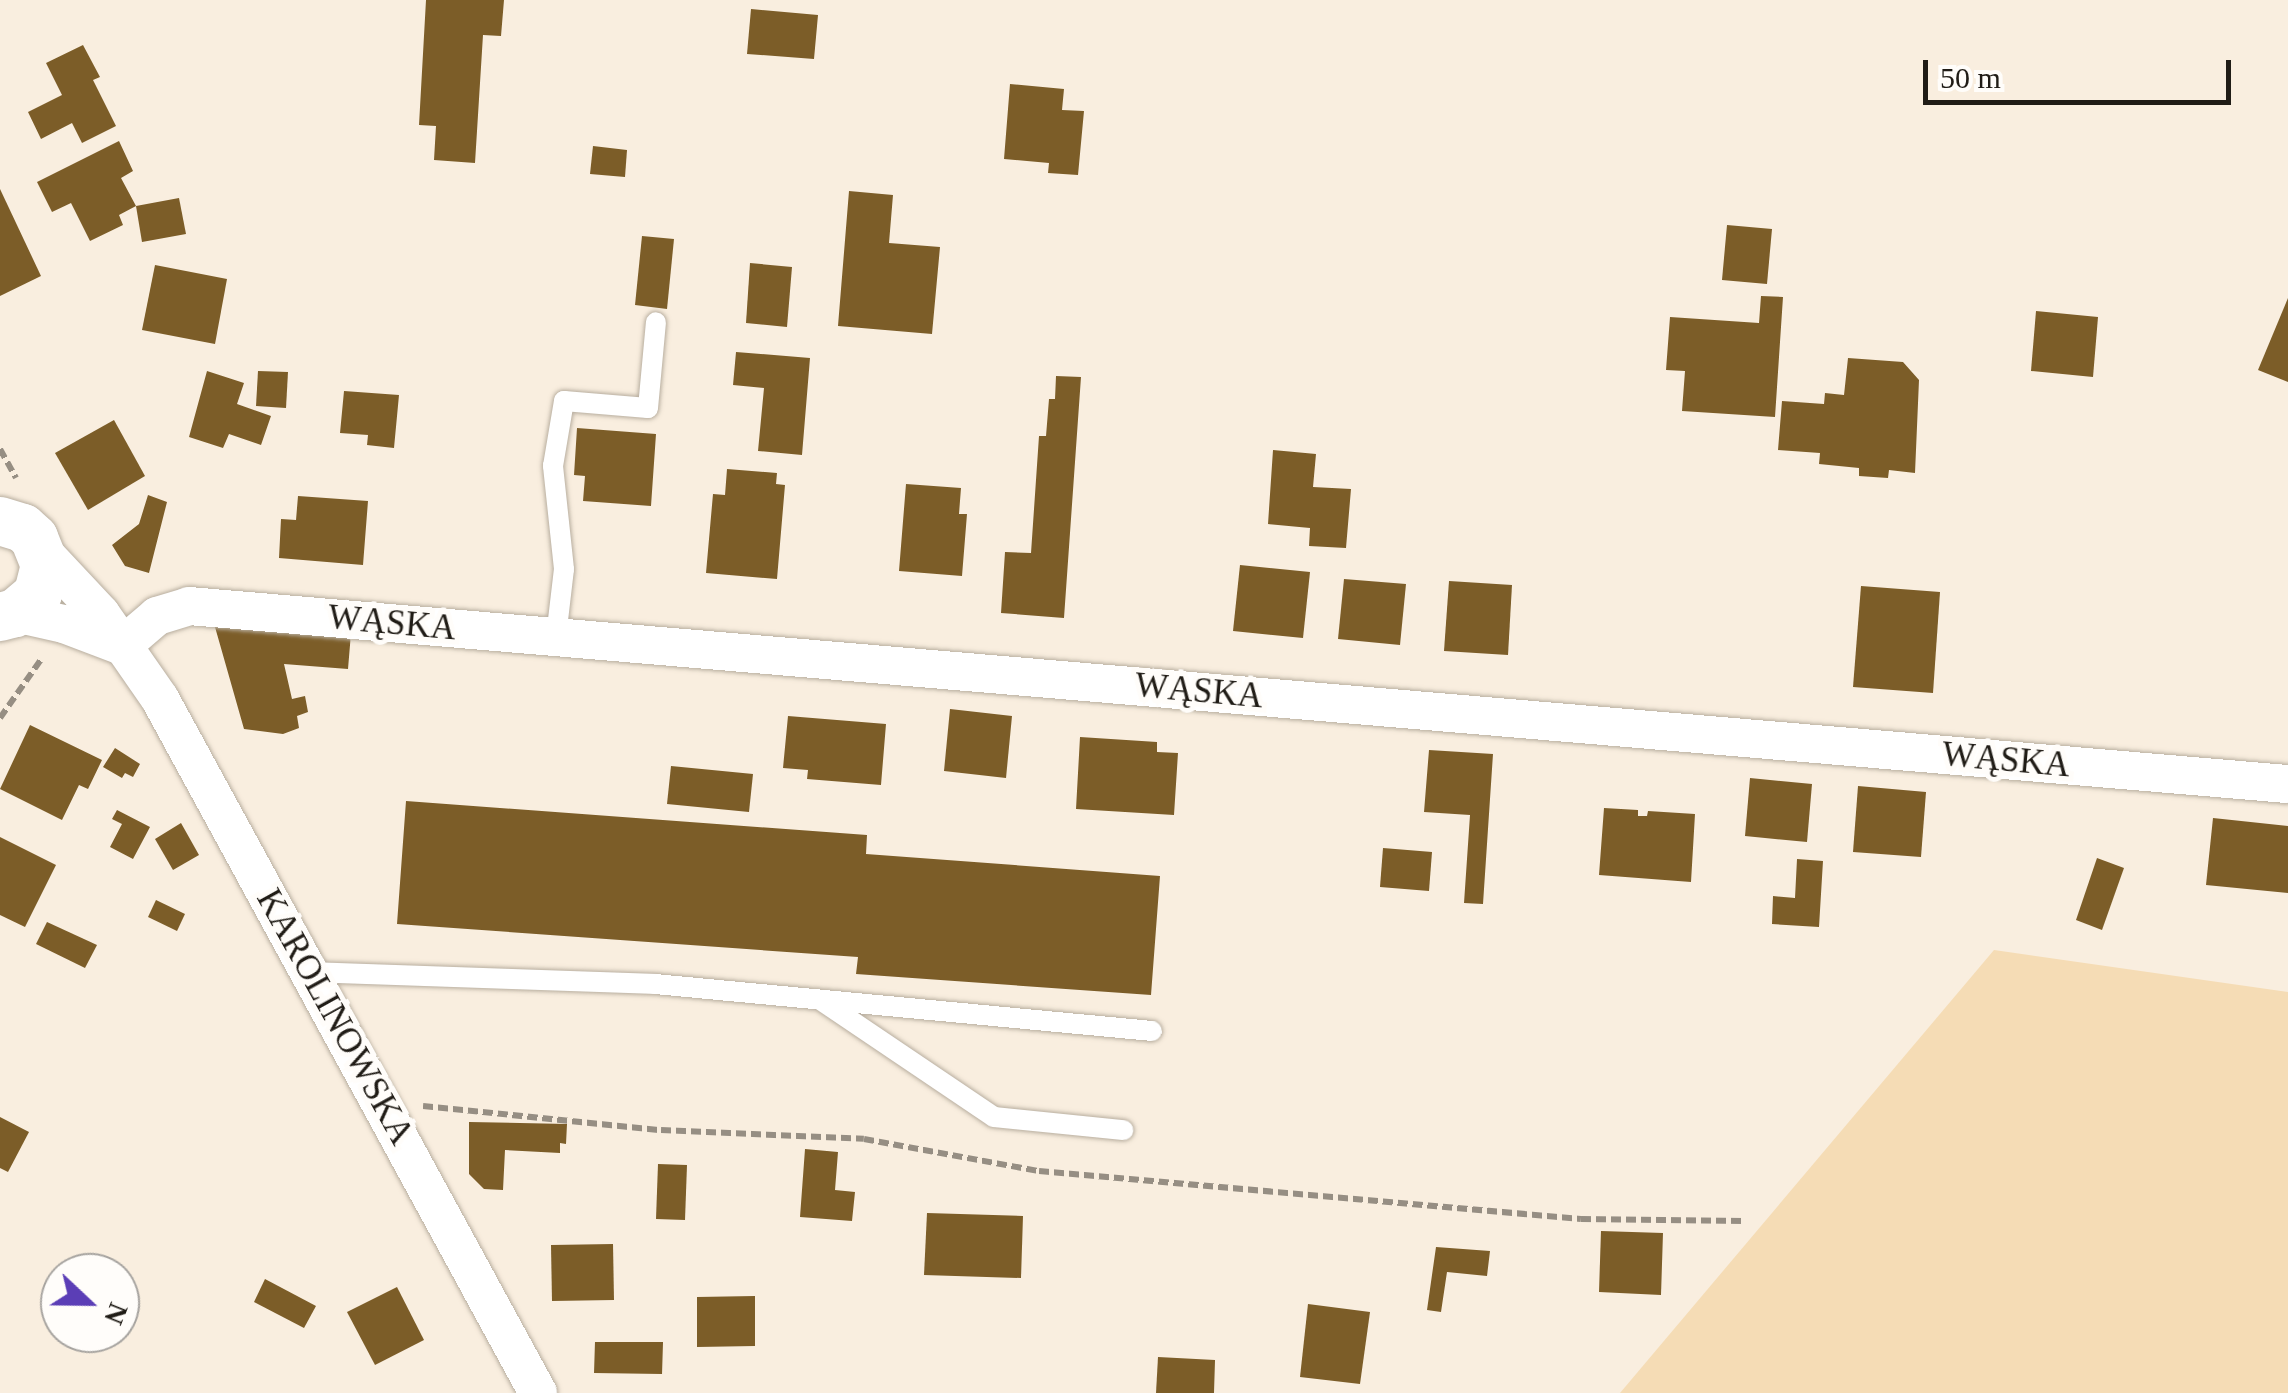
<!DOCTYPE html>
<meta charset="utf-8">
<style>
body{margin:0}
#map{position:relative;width:2288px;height:1393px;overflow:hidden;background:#f9eedf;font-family:"Times New Roman",serif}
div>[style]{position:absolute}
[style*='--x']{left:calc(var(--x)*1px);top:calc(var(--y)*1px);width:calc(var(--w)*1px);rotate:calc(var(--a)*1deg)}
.green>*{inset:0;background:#f5dcb5}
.building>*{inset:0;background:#7c5d28}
.path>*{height:6px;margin-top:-3px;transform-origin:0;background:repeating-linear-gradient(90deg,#968e83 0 10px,transparent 0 15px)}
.roads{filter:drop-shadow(0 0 2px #b8ae9f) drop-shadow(0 0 2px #b8ae9f)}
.service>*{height:20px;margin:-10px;padding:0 10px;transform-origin:10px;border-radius:10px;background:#fff}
.minor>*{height:38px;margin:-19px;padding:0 19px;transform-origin:19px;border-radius:19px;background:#fff}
.tertiary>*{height:48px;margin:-24px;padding:0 24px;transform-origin:24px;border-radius:24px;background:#fff}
span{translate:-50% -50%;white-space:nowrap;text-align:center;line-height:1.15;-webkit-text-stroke:10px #fffdfa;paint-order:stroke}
.street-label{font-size:35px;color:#201c16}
.north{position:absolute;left:40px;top:1253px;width:100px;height:100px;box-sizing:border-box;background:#fffdfa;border:2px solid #a6a39f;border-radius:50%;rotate:112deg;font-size:28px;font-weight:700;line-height:40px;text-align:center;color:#201c16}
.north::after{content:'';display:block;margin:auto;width:35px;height:45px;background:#5b3eb6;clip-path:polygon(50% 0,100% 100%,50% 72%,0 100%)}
.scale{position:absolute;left:1923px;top:60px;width:308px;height:45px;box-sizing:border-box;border:5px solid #201c16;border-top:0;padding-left:12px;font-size:30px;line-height:35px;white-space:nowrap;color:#201c16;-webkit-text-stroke:8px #fffdfa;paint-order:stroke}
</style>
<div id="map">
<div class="green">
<div style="clip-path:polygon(1994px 950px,2288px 992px,2288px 1393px,1620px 1393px)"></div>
</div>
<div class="building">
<div style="clip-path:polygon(426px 0,504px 0,501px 36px,483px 35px,475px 163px,434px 160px,436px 126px,419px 125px)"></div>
<div style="clip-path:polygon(751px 9px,818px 15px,814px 59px,747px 54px)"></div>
<div style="clip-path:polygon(83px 45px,100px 77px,93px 80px,116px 126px,82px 143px,72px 123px,41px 139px,28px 112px,62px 95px,46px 63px)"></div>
<div style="clip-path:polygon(1010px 84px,1064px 89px,1062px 110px,1084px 111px,1078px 175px,1048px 173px,1049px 163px,1004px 159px)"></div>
<div style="clip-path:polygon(119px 141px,133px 171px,121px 178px,136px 206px,119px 215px,123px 225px,90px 241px,71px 203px,52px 212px,37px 182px)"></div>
<div style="clip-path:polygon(593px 146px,627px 150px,625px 177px,590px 174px)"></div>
<div style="clip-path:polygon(0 189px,41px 276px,0 296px)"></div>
<div style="clip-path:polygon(849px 191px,893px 195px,889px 243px,940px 247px,932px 334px,838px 326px)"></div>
<div style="clip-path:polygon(179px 198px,186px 234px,142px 242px,136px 206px)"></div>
<div style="clip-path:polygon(1727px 225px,1772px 229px,1767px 284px,1722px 280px)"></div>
<div style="clip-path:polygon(642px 236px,674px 239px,667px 309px,635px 305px)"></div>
<div style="clip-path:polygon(750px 263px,792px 267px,787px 327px,746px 323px)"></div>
<div style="clip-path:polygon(155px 265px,227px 279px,215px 344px,142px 330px)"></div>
<div style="clip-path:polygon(1761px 296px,1783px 297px,1775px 417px,1682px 411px,1685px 371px,1666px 370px,1670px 317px,1759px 323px)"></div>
<div style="clip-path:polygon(2288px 298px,2288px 382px,2258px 370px)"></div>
<div style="clip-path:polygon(2036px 311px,2098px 317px,2093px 377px,2031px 371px)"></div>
<div style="clip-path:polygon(736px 352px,810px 358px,802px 455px,758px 451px,764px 388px,733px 385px)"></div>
<div style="clip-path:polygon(1848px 358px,1903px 362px,1919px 380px,1915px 473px,1889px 470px,1888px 478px,1859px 476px,1859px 468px,1819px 464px,1820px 453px,1778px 450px,1782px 401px,1824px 404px,1825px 393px,1844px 395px)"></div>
<div style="clip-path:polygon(207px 371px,244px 383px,237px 404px,271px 416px,261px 445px,229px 434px,223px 448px,189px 437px)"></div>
<div style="clip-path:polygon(258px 371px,288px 372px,286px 408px,256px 406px)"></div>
<div style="clip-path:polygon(1056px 376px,1081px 377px,1064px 618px,1001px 613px,1005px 552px,1031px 553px,1039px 436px,1046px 436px,1049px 399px,1055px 399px)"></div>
<div style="clip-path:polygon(344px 391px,399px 395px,394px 448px,367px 445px,368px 435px,340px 433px)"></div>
<div style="clip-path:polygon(114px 420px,145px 476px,88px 510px,55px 453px)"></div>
<div style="clip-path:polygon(577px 428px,656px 434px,651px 506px,583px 501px,585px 476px,574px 475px)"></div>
<div style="clip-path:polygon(1273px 450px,1316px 454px,1313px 487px,1351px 489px,1346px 548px,1309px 546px,1310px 528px,1268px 524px)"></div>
<div style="clip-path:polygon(727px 469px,777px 473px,776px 484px,785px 485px,777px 579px,706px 573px,713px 494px,725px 495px)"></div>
<div style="clip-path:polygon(906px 484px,961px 488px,959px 514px,967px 514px,962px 576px,899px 571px)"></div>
<div style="clip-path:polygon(148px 495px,167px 502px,149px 573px,125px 566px,112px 545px,139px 524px)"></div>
<div style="clip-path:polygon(298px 496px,368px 501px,363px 565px,279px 558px,281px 519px,296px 520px)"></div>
<div style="clip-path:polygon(1240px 565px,1310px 572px,1303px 638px,1233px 631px)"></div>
<div style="clip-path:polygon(1344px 579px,1406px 584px,1400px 645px,1338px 639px)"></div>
<div style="clip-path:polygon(1449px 581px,1512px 585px,1508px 655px,1444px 651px)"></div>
<div style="clip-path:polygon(1861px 586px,1940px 592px,1933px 693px,1853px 687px)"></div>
<div style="clip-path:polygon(215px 627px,351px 633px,348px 669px,284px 664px,292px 699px,305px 696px,308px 712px,297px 716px,299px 728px,283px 734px,244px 729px)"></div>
<div style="clip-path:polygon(950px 709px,1012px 716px,1006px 778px,944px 771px)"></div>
<div style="clip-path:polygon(788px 716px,886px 724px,881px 785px,807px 779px,808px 770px,783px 768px)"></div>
<div style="clip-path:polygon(30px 725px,102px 760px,88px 789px,79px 785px,62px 820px,0 789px)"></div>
<div style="clip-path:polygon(1080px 737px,1157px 742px,1157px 752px,1178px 753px,1174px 815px,1076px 809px)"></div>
<div style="clip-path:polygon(115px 748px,140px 764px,133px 777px,125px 773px,122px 778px,103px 767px)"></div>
<div style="clip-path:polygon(1429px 750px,1493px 754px,1483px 904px,1464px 903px,1470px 815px,1424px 812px)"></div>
<div style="clip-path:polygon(671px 766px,753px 774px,749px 812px,667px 804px)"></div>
<div style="clip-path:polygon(1750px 778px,1812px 784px,1807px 842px,1745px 836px)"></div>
<div style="clip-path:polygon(1858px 786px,1926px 792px,1921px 857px,1853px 852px)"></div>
<div style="clip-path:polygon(406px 801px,867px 835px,866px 854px,1160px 876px,1151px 995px,856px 974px,858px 957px,397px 924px)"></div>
<div style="clip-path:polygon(1604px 808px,1638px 810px,1638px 816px,1647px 816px,1648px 811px,1695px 814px,1691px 882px,1599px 875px)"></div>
<div style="clip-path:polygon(117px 810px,150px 827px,133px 859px,110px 847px,122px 824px,112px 819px)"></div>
<div style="clip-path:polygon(2213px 818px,2288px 826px,2288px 893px,2206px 885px)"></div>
<div style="clip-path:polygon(181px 823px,199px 855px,173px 870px,155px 839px)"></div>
<div style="clip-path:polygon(0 837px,56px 865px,25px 927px,0 915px)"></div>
<div style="clip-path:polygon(1383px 848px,1432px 852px,1429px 891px,1380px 887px)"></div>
<div style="clip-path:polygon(2097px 858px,2124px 868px,2102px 930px,2076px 920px)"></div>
<div style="clip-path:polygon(1797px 859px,1823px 861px,1819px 927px,1772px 924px,1773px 896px,1795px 898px)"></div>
<div style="clip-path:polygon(156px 900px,185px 914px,177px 931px,148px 917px)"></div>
<div style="clip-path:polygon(47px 922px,97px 945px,85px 968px,36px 944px)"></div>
<div style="clip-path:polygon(0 1117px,29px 1132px,8px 1172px,0 1168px)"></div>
<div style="clip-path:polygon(469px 1122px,567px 1124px,566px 1144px,560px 1143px,560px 1153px,505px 1150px,503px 1190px,484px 1189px,469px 1174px)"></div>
<div style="clip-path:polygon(805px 1149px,838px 1152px,835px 1190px,855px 1192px,852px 1221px,800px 1217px)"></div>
<div style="clip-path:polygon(658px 1164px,687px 1165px,685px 1220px,656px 1219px)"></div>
<div style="clip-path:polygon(927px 1213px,1023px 1216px,1021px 1278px,924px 1275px)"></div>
<div style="clip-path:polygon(1601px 1231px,1663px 1233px,1661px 1295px,1599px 1292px)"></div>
<div style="clip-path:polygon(613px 1244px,614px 1300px,552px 1301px,551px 1245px)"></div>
<div style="clip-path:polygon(1436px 1247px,1490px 1251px,1487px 1276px,1447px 1272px,1441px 1312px,1427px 1310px)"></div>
<div style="clip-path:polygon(265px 1279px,316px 1306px,304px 1328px,254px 1302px)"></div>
<div style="clip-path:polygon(397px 1287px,424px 1340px,375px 1365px,347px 1312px)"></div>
<div style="clip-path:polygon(755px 1296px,755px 1346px,697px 1347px,697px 1297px)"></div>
<div style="clip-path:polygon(1308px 1304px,1370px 1312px,1360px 1384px,1300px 1377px)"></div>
<div style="clip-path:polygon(595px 1342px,663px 1342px,662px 1374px,594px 1373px)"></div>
<div style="clip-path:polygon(1158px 1357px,1215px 1360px,1214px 1393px,1156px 1393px)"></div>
</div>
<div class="path">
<div style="--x:0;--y:449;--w:33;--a:61"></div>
<div style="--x:0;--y:718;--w:73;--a:-55"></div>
<div style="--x:423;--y:1106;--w:239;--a:5.8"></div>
<div style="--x:661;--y:1130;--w:203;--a:2.5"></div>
<div style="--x:864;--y:1139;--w:178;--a:10.4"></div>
<div style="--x:1039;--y:1171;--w:544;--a:5.06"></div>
<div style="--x:1581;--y:1219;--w:163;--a:0.7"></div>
</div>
<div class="roads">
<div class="service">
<div style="--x:556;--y:637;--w:68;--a:-83.3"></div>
<div style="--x:564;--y:569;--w:104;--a:-96.1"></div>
<div style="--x:553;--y:466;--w:66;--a:-80.4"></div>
<div style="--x:564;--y:401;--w:84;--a:4.8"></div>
<div style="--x:648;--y:408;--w:86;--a:-84.7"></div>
<div style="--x:311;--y:972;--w:344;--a:2"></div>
<div style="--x:655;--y:984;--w:499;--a:5.4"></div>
<div style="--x:822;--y:1001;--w:207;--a:34"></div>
<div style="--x:994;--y:1117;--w:130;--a:5.8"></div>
</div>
<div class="minor">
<div style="--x:42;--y:551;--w:86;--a:46.9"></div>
<div style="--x:101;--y:614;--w:103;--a:55.2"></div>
<div style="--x:160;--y:699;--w:790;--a:61.42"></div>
<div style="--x:15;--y:613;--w:50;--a:12.7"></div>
<div style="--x:64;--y:624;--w:62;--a:20.8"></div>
<div style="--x:122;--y:646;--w:46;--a:-40.6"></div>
<div style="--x:157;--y:616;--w:34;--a:-17"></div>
<div style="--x:189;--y:606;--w:2107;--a:4.85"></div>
</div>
<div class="tertiary">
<div style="--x:0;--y:521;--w:24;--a:17"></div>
<div style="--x:23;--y:528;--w:15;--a:42"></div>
<div style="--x:34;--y:538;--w:29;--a:68"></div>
<div style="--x:45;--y:565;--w:30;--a:104"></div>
<div style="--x:38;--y:594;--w:30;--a:140"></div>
<div style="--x:15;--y:613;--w:16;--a:165"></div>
</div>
</div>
<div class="street-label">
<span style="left:392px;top:623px;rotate:5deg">WĄSKA</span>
<span style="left:1199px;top:691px;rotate:5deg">WĄSKA</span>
<span style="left:2006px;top:760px;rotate:5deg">WĄSKA</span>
<span style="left:335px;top:1017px;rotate:61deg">KAROLINOWSKA</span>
</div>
<div class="north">N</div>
<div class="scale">50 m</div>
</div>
